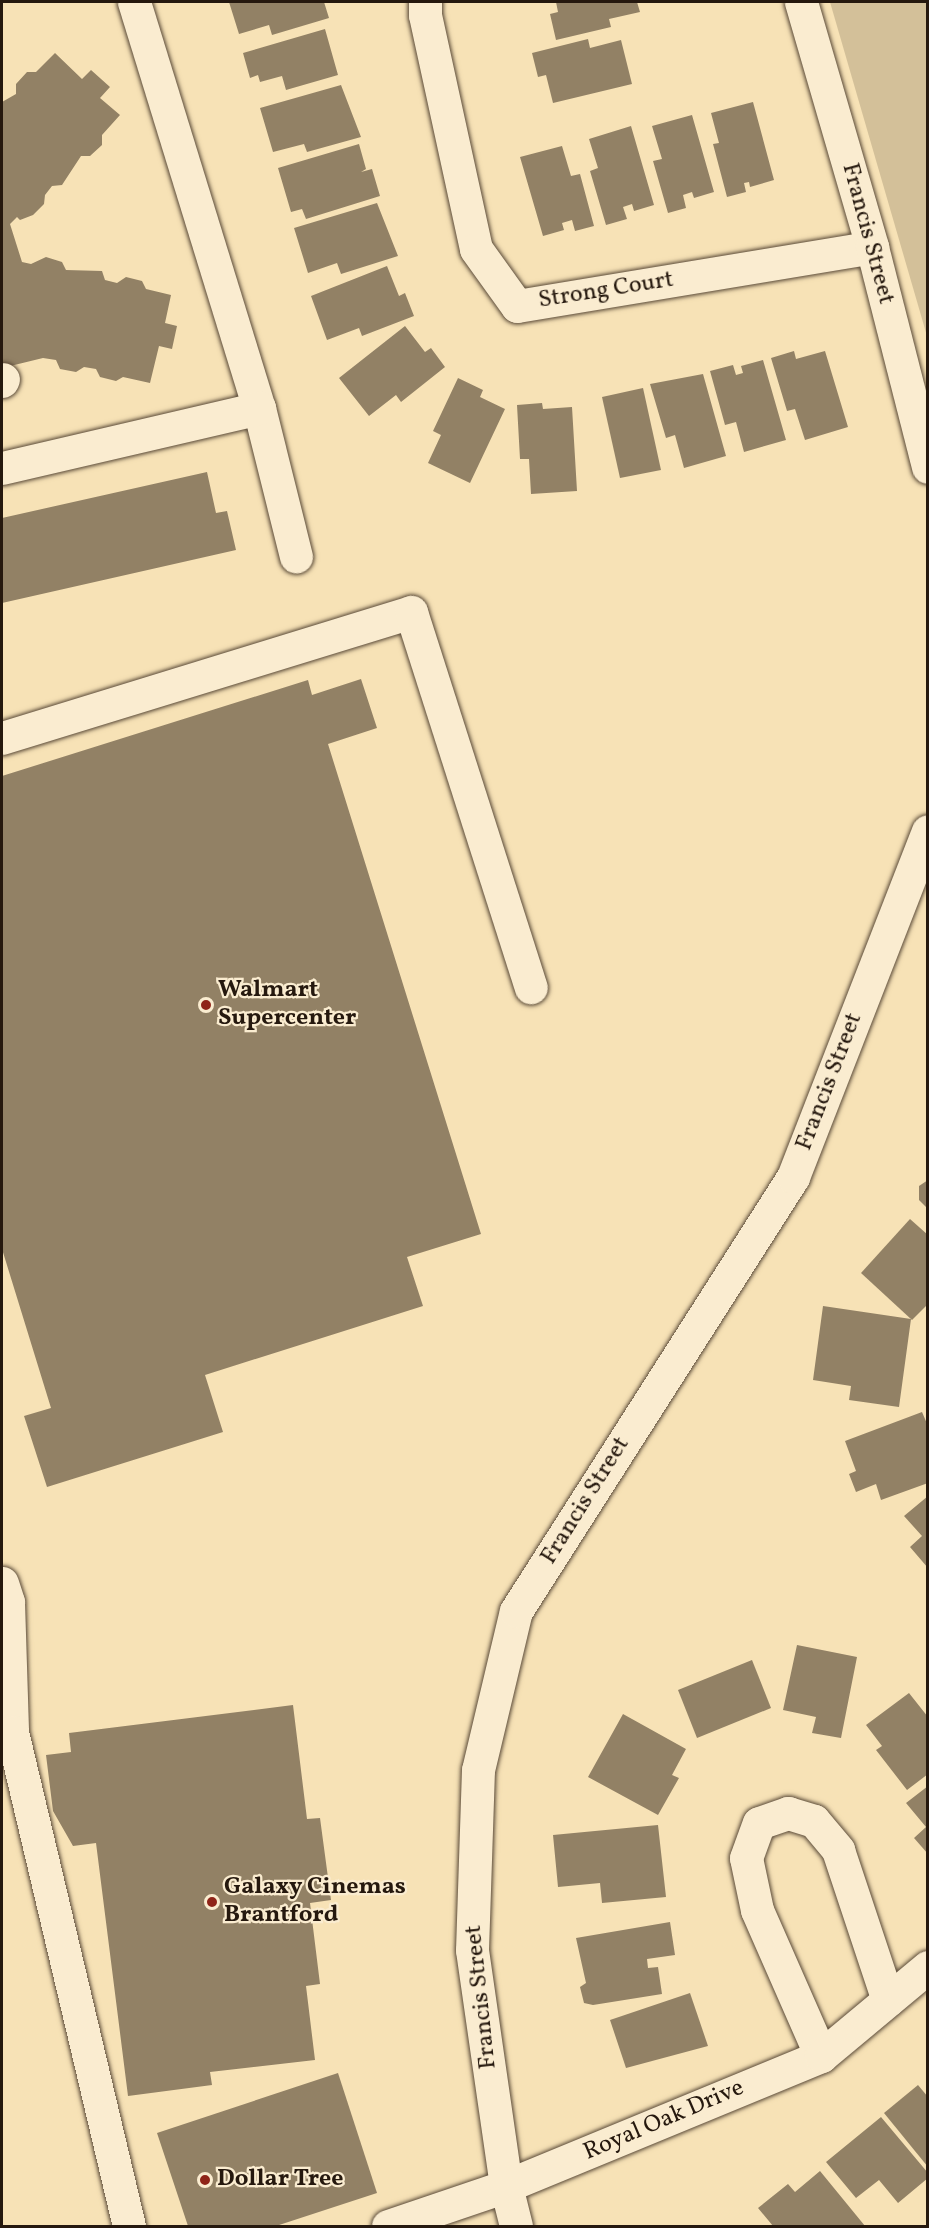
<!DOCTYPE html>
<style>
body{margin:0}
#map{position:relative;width:929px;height:2228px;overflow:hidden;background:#f7e2b6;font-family:Vollkorn,serif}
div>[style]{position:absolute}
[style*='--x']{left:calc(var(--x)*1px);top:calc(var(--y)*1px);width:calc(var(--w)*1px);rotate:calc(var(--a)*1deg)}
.green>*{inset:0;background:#d3c099}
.building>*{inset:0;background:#928165}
.roads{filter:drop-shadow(0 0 2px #5a4a38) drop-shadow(0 0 2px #5a4a38)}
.minor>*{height:33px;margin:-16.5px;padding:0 16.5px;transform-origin:16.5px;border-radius:16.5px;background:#faecd0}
.dots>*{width:16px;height:16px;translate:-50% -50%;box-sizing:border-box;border:3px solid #faecd0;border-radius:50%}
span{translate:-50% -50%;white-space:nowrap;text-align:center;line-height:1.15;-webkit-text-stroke:4.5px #faecd0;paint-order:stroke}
.street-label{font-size:24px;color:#25180e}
.poi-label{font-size:24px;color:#25180e;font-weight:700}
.left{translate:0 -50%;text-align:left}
.frame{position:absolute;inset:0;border:3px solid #25180e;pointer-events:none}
</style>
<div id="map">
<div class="green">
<div style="clip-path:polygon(830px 2px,927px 2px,927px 336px)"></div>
</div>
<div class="building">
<div style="clip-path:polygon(229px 2px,324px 2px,329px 18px,272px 35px,269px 25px,239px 34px)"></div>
<div style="clip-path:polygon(556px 2px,637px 2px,640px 12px,609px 19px,611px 27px,556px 40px,550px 14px,558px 12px)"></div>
<div style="clip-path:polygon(325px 29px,338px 75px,286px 90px,282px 76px,260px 82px,258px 75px,250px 78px,243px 53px)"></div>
<div style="clip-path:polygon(588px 39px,590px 48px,621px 40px,632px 84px,553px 103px,546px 75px,538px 77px,532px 53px)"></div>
<div style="clip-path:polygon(55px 53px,82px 79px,91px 70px,110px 87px,100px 98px,120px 115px,102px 135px,102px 145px,90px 156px,81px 156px,62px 185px,52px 186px,45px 195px,44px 204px,33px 215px,20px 220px,17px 217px,10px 224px,22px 262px,31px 264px,46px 257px,62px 262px,66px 270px,102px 271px,105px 280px,117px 283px,126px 277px,142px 281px,146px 289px,171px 295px,165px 323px,177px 326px,172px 349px,159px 346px,150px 383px,123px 377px,116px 381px,100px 377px,96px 369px,84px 367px,76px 372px,60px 369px,56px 360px,43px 358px,2px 368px,2px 102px,16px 94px,16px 84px,27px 72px,36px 72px)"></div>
<div style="clip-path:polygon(341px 85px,361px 137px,307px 152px,304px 144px,273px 152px,260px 108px)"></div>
<div style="clip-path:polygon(753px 102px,774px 180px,750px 187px,749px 182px,744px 183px,746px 192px,727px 197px,713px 144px,719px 143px,711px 113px)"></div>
<div style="clip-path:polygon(692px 115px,714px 192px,694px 198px,692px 192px,683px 195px,686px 208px,668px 213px,653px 161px,662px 159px,652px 126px)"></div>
<div style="clip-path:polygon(631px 126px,654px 205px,634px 211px,632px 204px,623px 207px,627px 219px,606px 225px,590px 171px,598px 168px,589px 139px)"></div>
<div style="clip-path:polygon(359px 144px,366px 169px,361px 172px,372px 169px,380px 196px,306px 219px,302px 209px,291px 212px,278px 168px)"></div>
<div style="clip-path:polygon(562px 146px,571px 176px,580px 174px,594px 226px,575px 231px,572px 220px,562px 223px,564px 230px,543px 236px,520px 157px)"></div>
<div style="clip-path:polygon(377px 203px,398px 256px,341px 274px,337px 263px,308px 273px,294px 228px)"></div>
<div style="clip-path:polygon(387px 266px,399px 296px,405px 293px,414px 316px,362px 336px,359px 328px,327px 340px,311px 296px)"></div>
<div style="clip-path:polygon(405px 326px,425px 352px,431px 348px,445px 367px,401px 402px,396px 395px,369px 416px,339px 378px)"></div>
<div style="clip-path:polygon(794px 351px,796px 359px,825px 351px,848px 427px,805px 440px,795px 409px,787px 411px,771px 358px)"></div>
<div style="clip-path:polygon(763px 360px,786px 440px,744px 452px,736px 422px,725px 425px,710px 371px,733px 365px,736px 375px,743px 373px,741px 366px)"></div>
<div style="clip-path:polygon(703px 374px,726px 456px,684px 468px,675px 435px,666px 438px,650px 384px)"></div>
<div style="clip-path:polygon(458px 378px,483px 390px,480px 397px,505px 409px,470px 483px,428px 463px,441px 435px,433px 431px)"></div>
<div style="clip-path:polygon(643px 388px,661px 470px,620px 478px,602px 397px)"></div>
<div style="clip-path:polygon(542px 403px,543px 409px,572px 407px,577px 491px,531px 494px,529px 459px,520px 459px,517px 405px)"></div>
<div style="clip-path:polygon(207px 472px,216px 513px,227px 511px,236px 550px,2px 603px,2px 518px)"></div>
<div style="clip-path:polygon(361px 679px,377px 728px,328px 744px,481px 1234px,407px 1257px,423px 1306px,205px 1375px,223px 1432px,47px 1487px,24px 1416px,51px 1408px,2px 1249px,2px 776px,308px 680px,312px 695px)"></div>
<div style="clip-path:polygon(928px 1180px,928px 1209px,919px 1200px,919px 1186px)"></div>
<div style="clip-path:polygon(910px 1219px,928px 1235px,928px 1304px,912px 1320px,861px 1273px)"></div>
<div style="clip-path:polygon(823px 1306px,911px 1319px,899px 1407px,849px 1400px,851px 1386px,813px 1380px)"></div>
<div style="clip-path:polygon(922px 1412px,928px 1426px,928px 1483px,881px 1500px,876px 1484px,856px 1492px,849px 1474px,856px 1471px,845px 1441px)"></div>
<div style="clip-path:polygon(928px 1496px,928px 1568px,910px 1547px,922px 1536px,904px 1516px)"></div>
<div style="clip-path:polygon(797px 1645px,857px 1657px,841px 1738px,812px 1733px,816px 1717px,783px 1710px)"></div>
<div style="clip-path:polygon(752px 1660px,771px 1708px,697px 1738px,678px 1690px)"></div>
<div style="clip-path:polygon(909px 1693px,928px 1717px,928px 1774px,907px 1790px,876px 1750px,882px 1746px,866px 1725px)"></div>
<div style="clip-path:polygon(293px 1705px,307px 1819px,320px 1818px,331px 1900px,310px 1903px,320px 1984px,306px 1986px,315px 2060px,210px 2072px,212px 2085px,128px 2096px,96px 1843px,73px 1846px,53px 1811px,46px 1755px,71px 1752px,69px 1733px)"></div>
<div style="clip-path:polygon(623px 1714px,686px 1749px,672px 1775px,679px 1778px,658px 1815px,588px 1777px)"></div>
<div style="clip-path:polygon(928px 1786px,928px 1854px,914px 1838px,926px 1827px,906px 1803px)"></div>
<div style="clip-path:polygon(658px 1825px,666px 1897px,602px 1903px,600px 1883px,558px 1887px,553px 1835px)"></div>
<div style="clip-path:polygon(670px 1922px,675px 1955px,647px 1959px,648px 1968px,658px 1967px,662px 1994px,593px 2005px,584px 2003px,580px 1987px,586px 1983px,576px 1938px)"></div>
<div style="clip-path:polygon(690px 1993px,708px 2046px,626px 2068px,610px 2020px)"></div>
<div style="clip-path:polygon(338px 2073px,377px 2193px,276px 2226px,188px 2226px,157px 2133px)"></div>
<div style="clip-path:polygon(918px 2085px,928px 2097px,928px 2167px,884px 2113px)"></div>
<div style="clip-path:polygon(881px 2117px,928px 2173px,928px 2178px,898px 2203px,879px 2180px,856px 2198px,826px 2162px)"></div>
<div style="clip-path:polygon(820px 2171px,865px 2226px,773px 2226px,758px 2208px,788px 2184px,795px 2192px)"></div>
</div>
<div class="roads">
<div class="minor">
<div style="--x:134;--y:2;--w:425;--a:72.9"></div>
<div style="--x:259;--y:408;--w:153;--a:76"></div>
<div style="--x:425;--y:2;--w:13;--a:90"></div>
<div style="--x:425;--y:15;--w:239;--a:77.7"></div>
<div style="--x:476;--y:249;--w:70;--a:54.3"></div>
<div style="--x:517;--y:306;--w:360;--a:-9.4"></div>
<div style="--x:801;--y:2;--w:255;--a:73.8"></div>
<div style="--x:872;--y:247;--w:227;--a:75.7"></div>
<div style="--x:2;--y:381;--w:2;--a:-63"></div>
<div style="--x:2;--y:468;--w:264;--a:-13.1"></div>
<div style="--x:2;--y:738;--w:428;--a:-17.1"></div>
<div style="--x:411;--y:612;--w:394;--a:72.3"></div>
<div style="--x:2;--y:1583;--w:20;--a:72"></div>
<div style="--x:8;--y:1602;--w:130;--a:88.2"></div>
<div style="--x:12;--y:1732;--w:508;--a:76.68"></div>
<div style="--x:821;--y:2056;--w:159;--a:-113.7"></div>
<div style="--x:757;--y:1910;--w:53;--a:-101.9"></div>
<div style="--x:746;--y:1858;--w:37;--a:-70"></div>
<div style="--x:759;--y:1823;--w:31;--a:-19"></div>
<div style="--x:788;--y:1813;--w:27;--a:17"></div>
<div style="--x:814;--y:1821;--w:38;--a:50"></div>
<div style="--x:838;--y:1850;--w:158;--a:71.6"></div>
<div style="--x:388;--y:2226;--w:125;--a:-18.7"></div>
<div style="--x:506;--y:2186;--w:341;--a:-22.4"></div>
<div style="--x:821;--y:2056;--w:139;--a:-39.8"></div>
<div style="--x:516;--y:2226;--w:41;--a:-104"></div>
<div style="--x:506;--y:2186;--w:238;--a:-98.2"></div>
<div style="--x:472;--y:1950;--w:180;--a:-88.1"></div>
<div style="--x:478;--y:1770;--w:163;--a:-76.6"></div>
<div style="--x:516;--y:1611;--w:515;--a:-57.45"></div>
<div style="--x:793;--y:1177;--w:371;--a:-68.7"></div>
</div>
</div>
<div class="dots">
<div style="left:206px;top:1005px;background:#8f2418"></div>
<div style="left:212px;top:1902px;background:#8f2418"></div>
<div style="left:205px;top:2180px;background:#8f2418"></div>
</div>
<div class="street-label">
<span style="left:867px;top:234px;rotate:75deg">Francis Street</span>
<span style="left:606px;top:291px;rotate:-9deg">Strong Court</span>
<span style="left:830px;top:1082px;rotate:-69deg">Francis Street</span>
<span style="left:586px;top:1501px;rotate:-58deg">Francis Street</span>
<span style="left:482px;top:1997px;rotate:-96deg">Francis Street</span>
<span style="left:664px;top:2121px;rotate:-23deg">Royal Oak Drive</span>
</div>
<div class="poi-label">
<span class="left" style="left:218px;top:1005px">Walmart<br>Supercenter</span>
<span class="left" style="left:224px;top:1902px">Galaxy Cinemas<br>Brantford</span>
<span class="left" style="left:217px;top:2180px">Dollar Tree</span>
</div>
<div class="frame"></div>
</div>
